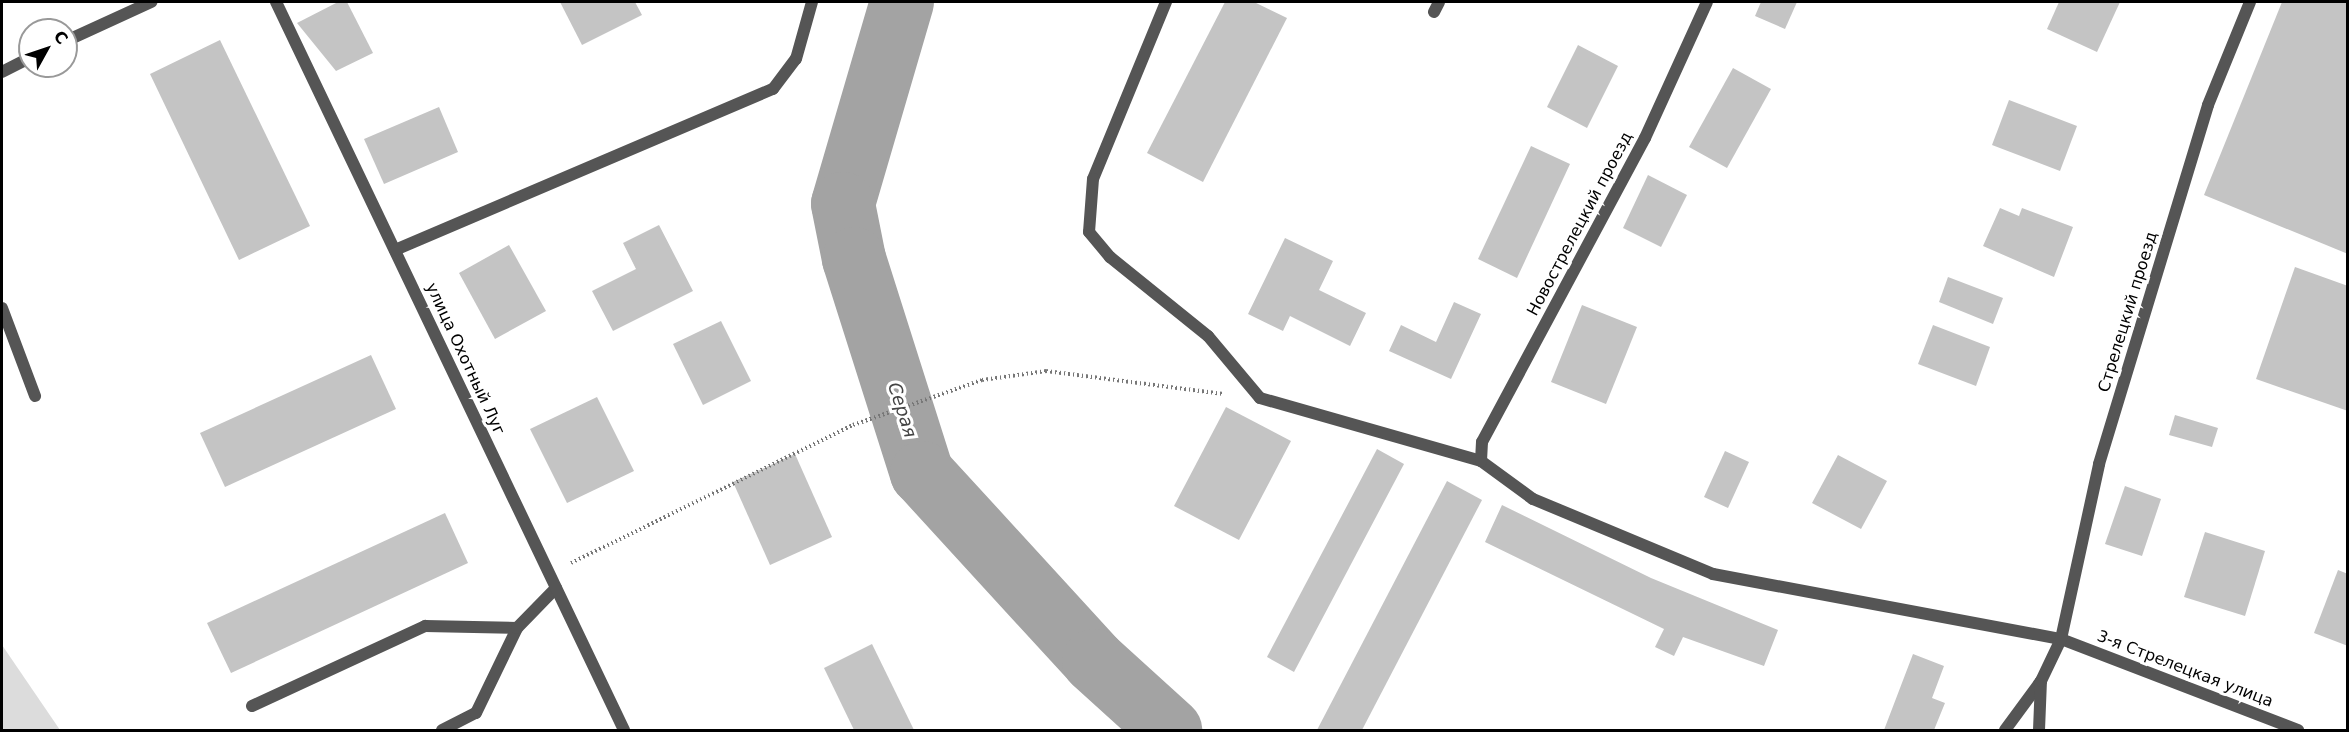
<!DOCTYPE html>
<meta charset="utf-8">
<style>
body{margin:0}
#map{position:relative;width:2349px;height:732px;overflow:hidden;background:#fff;font-family:"DejaVu Sans",sans-serif}
div>[style]{position:absolute}
[style*='--x']{left:calc(var(--x)*1px);top:calc(var(--y)*1px);width:calc(var(--w)*1px);rotate:calc(var(--a)*1deg)}
.green>*{inset:0;background:#dcdcdc}
.river>*{height:64px;margin:-32px;padding:0 32px;transform-origin:32px;border-radius:32px;background:#a3a3a3}
.building>*{inset:0;background:#c4c4c4}
.path>*{height:4px;margin-top:-2px;transform-origin:0;background:repeating-linear-gradient(90deg,#777 0 1.5px,transparent 0 4.5px)}
.service>*{height:12px;margin:-6px;padding:0 6px;transform-origin:6px;border-radius:6px;background:#555}
.minor>*{height:12px;margin:-6px;padding:0 6px;transform-origin:6px;border-radius:6px;background:#555}
span{translate:-50% -50%;white-space:nowrap;text-align:center;line-height:1.15;-webkit-text-stroke:6px #fff;paint-order:stroke}
.street-label{font-size:16px;color:#000}
.water-label{font-size:18px;color:#444;font-style:italic}
.frame{position:absolute;inset:0;border:3px solid #000;pointer-events:none}
.north{position:absolute;left:18px;top:18px;width:60px;height:60px;box-sizing:border-box;background:#fff;border:2px solid #999;border-radius:50%;rotate:50deg;font-size:16px;font-weight:700;line-height:24px;text-align:center;color:#000}
.north::after{content:'';display:block;margin:auto;width:21px;height:27px;background:#000;clip-path:polygon(50% 0,100% 100%,50% 72%,0 100%)}
</style>
<div id="map">
<div class="green">
<div style="clip-path:polygon(2px 645px,60px 730px,2px 730px)"></div>
</div>
<div class="river">
<div style="--x:902;--y:2;--w:210;--a:106.3"></div>
<div style="--x:843;--y:204;--w:56;--a:78.7"></div>
<div style="--x:854;--y:259;--w:225;--a:72.4"></div>
<div style="--x:922;--y:473;--w:255;--a:47.5"></div>
<div style="--x:1094;--y:661;--w:103;--a:42.2"></div>
</div>
<div class="building">
<div style="clip-path:polygon(338px 2px,347px 2px,373px 53px,336px 71px,297px 23px)"></div>
<div style="clip-path:polygon(560px 2px,635px 2px,642px 15px,582px 45px)"></div>
<div style="clip-path:polygon(1225px 2px,1254px 2px,1287px 18px,1203px 182px,1147px 153px)"></div>
<div style="clip-path:polygon(1761px 2px,1797px 2px,1785px 29px,1755px 16px)"></div>
<div style="clip-path:polygon(2059px 2px,2120px 2px,2097px 52px,2047px 29px)"></div>
<div style="clip-path:polygon(2282px 2px,2348px 2px,2348px 254px,2204px 195px)"></div>
<div style="clip-path:polygon(220px 40px,310px 226px,239px 260px,150px 74px)"></div>
<div style="clip-path:polygon(1578px 45px,1618px 66px,1587px 128px,1547px 107px)"></div>
<div style="clip-path:polygon(1733px 68px,1771px 89px,1727px 168px,1689px 147px)"></div>
<div style="clip-path:polygon(2009px 100px,2077px 126px,2060px 171px,1992px 145px)"></div>
<div style="clip-path:polygon(439px 107px,458px 152px,384px 184px,364px 139px)"></div>
<div style="clip-path:polygon(1531px 146px,1570px 164px,1517px 278px,1478px 259px)"></div>
<div style="clip-path:polygon(1648px 175px,1687px 195px,1661px 247px,1623px 228px)"></div>
<div style="clip-path:polygon(2000px 208px,2019px 216px,2022px 208px,2073px 227px,2054px 277px,1983px 246px)"></div>
<div style="clip-path:polygon(659px 225px,693px 291px,613px 331px,592px 291px,636px 269px,623px 243px)"></div>
<div style="clip-path:polygon(1285px 238px,1333px 261px,1319px 290px,1366px 313px,1350px 346px,1290px 316px,1283px 331px,1248px 314px)"></div>
<div style="clip-path:polygon(509px 245px,546px 311px,495px 339px,459px 273px)"></div>
<div style="clip-path:polygon(2295px 267px,2348px 286px,2348px 411px,2256px 379px)"></div>
<div style="clip-path:polygon(1948px 277px,2003px 298px,1993px 324px,1939px 302px)"></div>
<div style="clip-path:polygon(1454px 302px,1481px 314px,1451px 379px,1389px 351px,1401px 325px,1436px 342px)"></div>
<div style="clip-path:polygon(1582px 305px,1637px 327px,1606px 404px,1551px 382px)"></div>
<div style="clip-path:polygon(721px 321px,751px 381px,703px 405px,673px 344px)"></div>
<div style="clip-path:polygon(1933px 325px,1990px 347px,1976px 386px,1918px 364px)"></div>
<div style="clip-path:polygon(371px 355px,396px 409px,225px 487px,200px 433px)"></div>
<div style="clip-path:polygon(597px 397px,634px 471px,567px 503px,530px 429px)"></div>
<div style="clip-path:polygon(1226px 407px,1291px 441px,1239px 540px,1174px 506px)"></div>
<div style="clip-path:polygon(2175px 415px,2218px 428px,2212px 447px,2169px 435px)"></div>
<div style="clip-path:polygon(1377px 449px,1404px 464px,1294px 672px,1267px 657px)"></div>
<div style="clip-path:polygon(1725px 451px,1749px 462px,1728px 508px,1704px 497px)"></div>
<div style="clip-path:polygon(795px 454px,832px 537px,770px 565px,733px 482px)"></div>
<div style="clip-path:polygon(1838px 455px,1887px 481px,1861px 529px,1812px 503px)"></div>
<div style="clip-path:polygon(1447px 481px,1482px 500px,1362px 730px,1317px 730px)"></div>
<div style="clip-path:polygon(2125px 486px,2161px 499px,2142px 556px,2105px 544px)"></div>
<div style="clip-path:polygon(1502px 505px,1651px 578px,1778px 630px,1764px 666px,1683px 637px,1674px 656px,1655px 647px,1664px 629px,1485px 542px)"></div>
<div style="clip-path:polygon(445px 513px,468px 563px,231px 673px,207px 623px)"></div>
<div style="clip-path:polygon(2205px 532px,2265px 551px,2245px 616px,2184px 597px)"></div>
<div style="clip-path:polygon(2338px 570px,2348px 574px,2348px 646px,2314px 633px)"></div>
<div style="clip-path:polygon(872px 644px,914px 730px,854px 730px,824px 668px)"></div>
<div style="clip-path:polygon(1913px 654px,1944px 666px,1932px 698px,1945px 703px,1934px 730px,1884px 730px)"></div>
</div>
<div class="path">
<div style="--x:571;--y:563;--w:314;--a:-26.1"></div>
<div style="--x:853;--y:425;--w:137;--a:-19.2"></div>
<div style="--x:982;--y:380;--w:65;--a:-8"></div>
<div style="--x:1046;--y:371;--w:179;--a:7.4"></div>
</div>
<div class="service">
<div style="--x:1434;--y:12;--w:11;--a:-63"></div>
<div style="--x:2;--y:308;--w:94;--a:69.4"></div>
<div style="--x:252;--y:706;--w:191;--a:-24.8"></div>
<div style="--x:425;--y:626;--w:92;--a:1.2"></div>
<div style="--x:442;--y:730;--w:38;--a:-27"></div>
<div style="--x:476;--y:713;--w:94;--a:-64.2"></div>
<div style="--x:517;--y:628;--w:56;--a:-45.7"></div>
<div style="--x:2005;--y:730;--w:61;--a:-53.7"></div>
</div>
<div class="minor">
<div style="--x:276;--y:2;--w:807;--a:64.45"></div>
<div style="--x:1166;--y:2;--w:191;--a:112.4"></div>
<div style="--x:1093;--y:179;--w:53;--a:94.3"></div>
<div style="--x:1089;--y:232;--w:33;--a:50"></div>
<div style="--x:1110;--y:257;--w:126;--a:38.9"></div>
<div style="--x:1208;--y:336;--w:81;--a:50"></div>
<div style="--x:1260;--y:398;--w:230;--a:15.9"></div>
<div style="--x:1481;--y:461;--w:64;--a:36.2"></div>
<div style="--x:1533;--y:499;--w:195;--a:22.6"></div>
<div style="--x:1713;--y:574;--w:354;--a:10.6"></div>
<div style="--x:2061;--y:639;--w:254;--a:21"></div>
<div style="--x:66;--y:41;--w:94;--a:-24.6"></div>
<div style="--x:2;--y:72;--w:31;--a:-27"></div>
<div style="--x:395;--y:250;--w:411;--a:-23.1"></div>
<div style="--x:773;--y:89;--w:38;--a:-53"></div>
<div style="--x:796;--y:59;--w:59;--a:-74.3"></div>
<div style="--x:1481;--y:461;--w:19;--a:-87"></div>
<div style="--x:1482;--y:442;--w:345;--a:-61.8"></div>
<div style="--x:1645;--y:138;--w:149;--a:-65.5"></div>
<div style="--x:2039;--y:730;--w:49;--a:-87.7"></div>
<div style="--x:2041;--y:681;--w:47;--a:-64.5"></div>
<div style="--x:2061;--y:639;--w:179;--a:-77.7"></div>
<div style="--x:2099;--y:464;--w:375;--a:-73.1"></div>
<div style="--x:2208;--y:105;--w:111;--a:-67.8"></div>
</div>
<div class="street-label">
<span style="left:1580px;top:224px;rotate:-62deg">Новострелецкий проезд</span>
<span style="left:2128px;top:312px;rotate:-73deg">Стрелецкий проезд</span>
<span style="left:465px;top:359px;rotate:65deg">улица Охотный Луг</span>
<span style="left:2185px;top:669px;rotate:21deg">3-я Стрелецкая улица</span>
</div>
<div class="water-label">
<span style="left:902px;top:410px;rotate:72deg">Серая</span>
</div>
<div class="frame"></div>
<div class="north">С</div>
</div>
